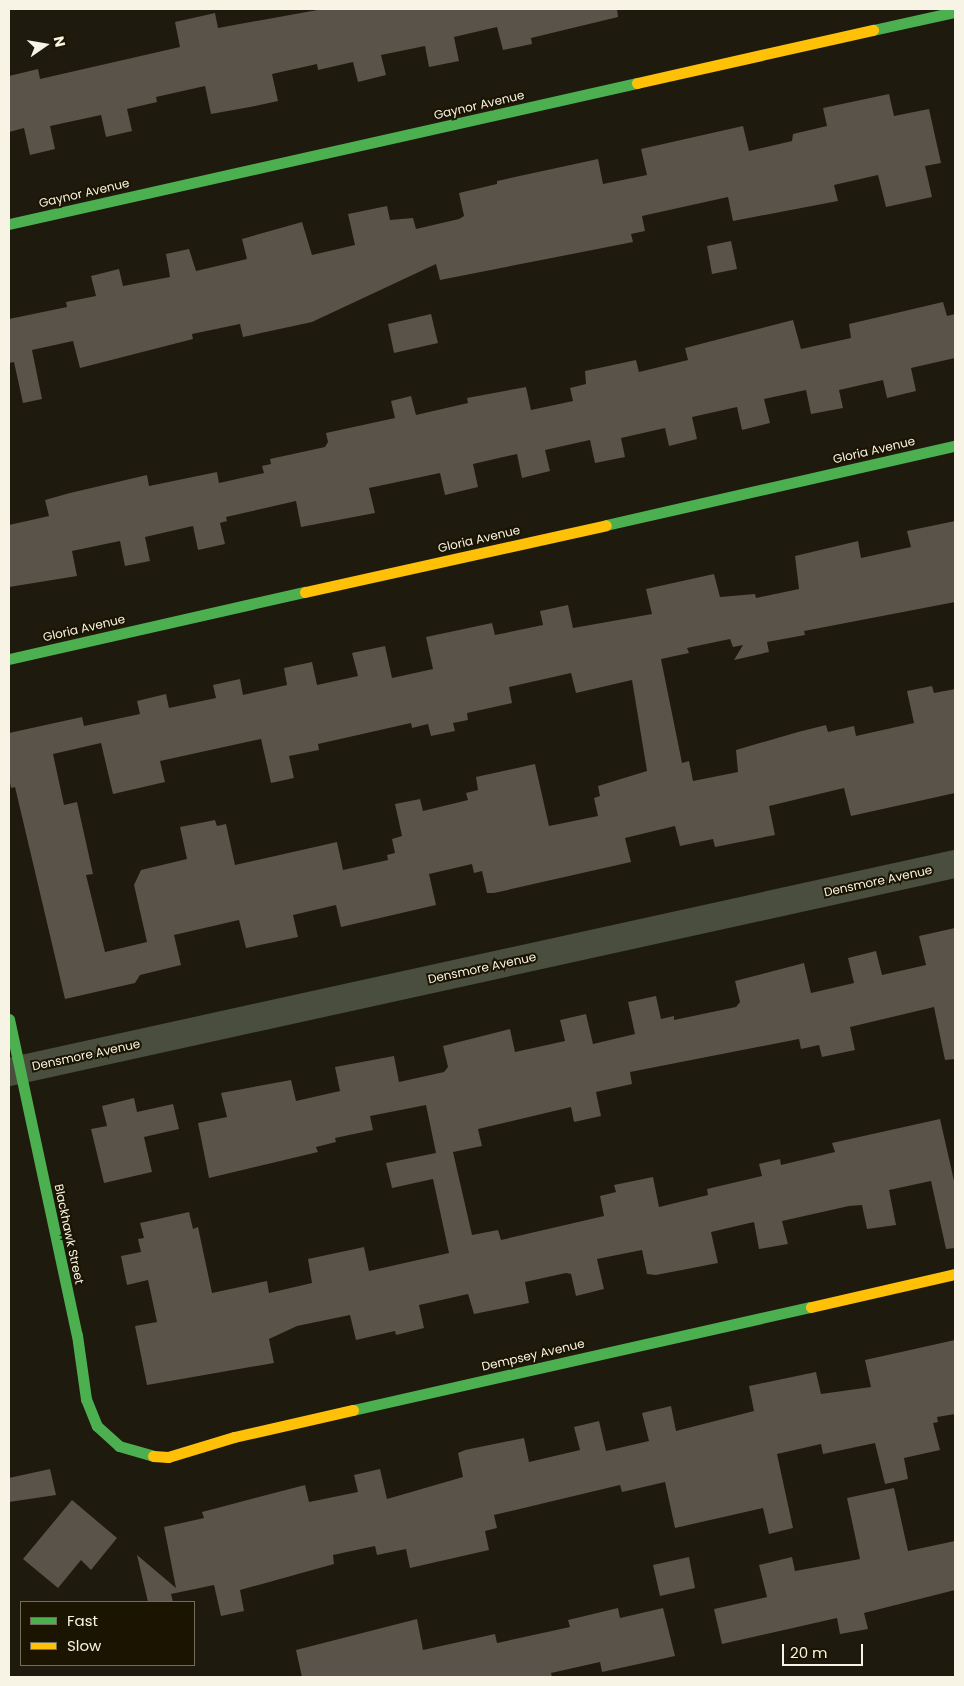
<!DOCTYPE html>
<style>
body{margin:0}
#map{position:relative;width:964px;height:1686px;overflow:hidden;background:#1e1a0d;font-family:Poppins,sans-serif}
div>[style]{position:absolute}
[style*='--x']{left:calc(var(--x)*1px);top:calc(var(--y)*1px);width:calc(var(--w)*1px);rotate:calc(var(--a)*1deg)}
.building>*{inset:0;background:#59534a}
.street>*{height:28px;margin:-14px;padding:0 14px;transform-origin:14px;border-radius:14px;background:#494e3e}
.fast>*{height:11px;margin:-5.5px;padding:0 5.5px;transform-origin:5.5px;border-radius:5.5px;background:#4caf50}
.slow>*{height:11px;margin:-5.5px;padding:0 5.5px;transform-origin:5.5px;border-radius:5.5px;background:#ffc107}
span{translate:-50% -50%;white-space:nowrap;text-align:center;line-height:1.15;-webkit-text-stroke:4px #1a1401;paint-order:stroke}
.street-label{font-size:12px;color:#f7f3e5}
.frame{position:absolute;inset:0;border:10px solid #f7f3e5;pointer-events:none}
.legend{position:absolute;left:20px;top:1601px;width:175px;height:65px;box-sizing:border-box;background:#1a1401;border:1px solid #726d5c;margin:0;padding:6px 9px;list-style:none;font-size:15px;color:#f7f3e5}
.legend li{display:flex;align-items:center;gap:10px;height:25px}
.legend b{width:25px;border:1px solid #726d5c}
.north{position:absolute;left:20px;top:20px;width:50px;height:50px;-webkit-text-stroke:4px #1a1401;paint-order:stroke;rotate:77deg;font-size:14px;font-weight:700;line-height:20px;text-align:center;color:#f7f3e5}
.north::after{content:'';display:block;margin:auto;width:18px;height:22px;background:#f7f3e5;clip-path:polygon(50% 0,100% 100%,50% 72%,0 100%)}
.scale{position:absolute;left:782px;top:1644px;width:81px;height:22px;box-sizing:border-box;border:2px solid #f7f3e5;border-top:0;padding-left:6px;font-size:15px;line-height:18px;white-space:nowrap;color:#f7f3e5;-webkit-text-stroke:4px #1a1401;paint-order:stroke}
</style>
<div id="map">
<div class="building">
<div style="clip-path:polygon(323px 9px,617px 9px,618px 17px,531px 38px,532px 44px,503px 50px,497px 27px,454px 37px,459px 61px,429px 67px,425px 46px,381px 55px,386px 75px,358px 82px,353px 62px,318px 70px,317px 64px,272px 74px,278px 101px,250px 107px,211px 114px,205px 86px,156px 97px,157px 102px,127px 109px,132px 131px,106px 137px,101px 115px,50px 126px,55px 149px,30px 155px,24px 128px,9px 132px,9px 76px,38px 69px,40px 79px,180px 47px,175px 22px,215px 13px,218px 28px)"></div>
<div style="clip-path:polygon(889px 94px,894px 116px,929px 109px,941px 163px,925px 166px,932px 197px,886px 207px,878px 175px,834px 185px,838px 201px,733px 221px,728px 197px,642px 216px,645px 231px,631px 234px,633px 242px,440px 280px,436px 264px,312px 322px,243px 337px,240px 324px,192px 334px,193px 339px,80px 368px,73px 341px,32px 350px,42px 399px,23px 403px,14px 362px,9px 363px,9px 319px,67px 307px,66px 302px,96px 296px,91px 276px,119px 269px,123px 286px,170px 277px,166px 254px,189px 249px,196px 271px,247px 259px,242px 239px,302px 222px,312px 255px,355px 245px,348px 214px,387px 206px,390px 220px,413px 218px,416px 229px,459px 219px,464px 216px,459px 193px,497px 184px,497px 181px,598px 159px,603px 184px,647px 175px,641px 149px,743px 126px,749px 151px,792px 141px,793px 134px,827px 126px,823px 108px)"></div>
<div style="clip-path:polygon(731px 241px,737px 269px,712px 274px,707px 246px)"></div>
<div style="clip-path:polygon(943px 302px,947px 316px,955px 314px,955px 358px,911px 368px,916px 391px,887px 398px,883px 380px,839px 390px,843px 408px,811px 414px,806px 390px,764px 399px,770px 423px,742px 430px,737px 407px,692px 417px,697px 439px,669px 446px,665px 428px,621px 438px,625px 457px,595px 463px,590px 440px,545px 450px,550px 471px,522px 478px,517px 454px,473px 464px,478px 487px,445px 495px,440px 473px,369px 488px,375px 513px,301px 527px,296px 501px,226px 517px,227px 521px,220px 523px,225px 544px,198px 550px,193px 526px,145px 537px,150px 561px,125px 566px,120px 541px,72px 551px,77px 576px,9px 587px,9px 525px,49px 516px,45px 500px,70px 493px,147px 475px,149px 486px,217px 472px,219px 483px,264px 473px,262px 466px,271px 464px,270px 459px,325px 447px,328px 442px,326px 433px,395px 418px,391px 401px,411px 396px,416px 415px,468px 403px,467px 398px,526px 387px,531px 410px,573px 401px,570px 388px,586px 384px,585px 371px,636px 360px,639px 372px,688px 360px,685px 348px,793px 320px,801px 349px,851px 338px,849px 324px)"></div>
<div style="clip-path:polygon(431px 314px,438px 343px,394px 353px,388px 324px)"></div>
<div style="clip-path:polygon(evenodd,955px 521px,955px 602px,804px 631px,805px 635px,767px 642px,769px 652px,734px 660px,743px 645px,733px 647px,730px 639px,687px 648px,689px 653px,661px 659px,682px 763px,689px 761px,693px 781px,738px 772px,736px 750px,798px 732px,826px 725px,828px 732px,854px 726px,856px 736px,914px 723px,907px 691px,932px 686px,934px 693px,955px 689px,955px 793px,851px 816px,844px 788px,769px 806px,775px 835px,715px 847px,713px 839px,680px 846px,675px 826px,625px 838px,631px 862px,494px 893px,487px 893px,482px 871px,474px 873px,472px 864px,429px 874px,436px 905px,341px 927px,336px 905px,293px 915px,298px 937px,246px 948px,239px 920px,174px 935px,181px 965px,140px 975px,135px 983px,65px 999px,15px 787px,11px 788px,9px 777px,9px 733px,82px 717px,84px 726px,140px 714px,137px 701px,166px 694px,169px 708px,216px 698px,213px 685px,240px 679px,243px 695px,287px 685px,284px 668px,312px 662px,317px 685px,358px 676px,352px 653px,385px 646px,392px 678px,433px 669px,426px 637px,492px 623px,495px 635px,543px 625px,540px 611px,568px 605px,573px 628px,652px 614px,646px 589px,714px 574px,720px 597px,755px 594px,756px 598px,799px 589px,795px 556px,858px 541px,861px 558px,911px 547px,907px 531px,955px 521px,571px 673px,576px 693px,632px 680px,647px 771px,598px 786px,600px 796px,594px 798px,598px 816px,549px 826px,535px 764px,476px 777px,478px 790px,466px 793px,468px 800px,423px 811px,420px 799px,395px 804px,402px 836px,392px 839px,395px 853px,387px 855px,388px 860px,343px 870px,337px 842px,235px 865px,226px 824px,217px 826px,215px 820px,180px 827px,187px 859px,141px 870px,134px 885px,147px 942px,105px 952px,86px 875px,93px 874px,77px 802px,64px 805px,53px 754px,101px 743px,113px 794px,165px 782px,160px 761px,261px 739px,271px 783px,294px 778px,289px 756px,319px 750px,318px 744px,411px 723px,412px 728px,428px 724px,431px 736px,455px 731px,453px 723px,468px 720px,467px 713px,512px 703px,509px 687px,571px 673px)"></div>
<div style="clip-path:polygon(955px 928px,955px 1059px,945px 1060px,934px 1007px,850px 1027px,855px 1050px,822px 1057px,819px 1045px,801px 1049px,799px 1039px,630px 1072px,632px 1084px,596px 1092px,601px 1116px,574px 1122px,571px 1107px,478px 1129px,482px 1146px,453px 1152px,472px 1235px,498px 1230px,501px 1240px,604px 1216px,600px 1196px,616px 1192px,614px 1185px,653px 1177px,659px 1207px,708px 1195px,707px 1189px,762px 1176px,759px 1164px,780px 1159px,781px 1165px,835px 1152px,832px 1143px,940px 1119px,955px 1185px,955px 1248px,946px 1249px,931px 1181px,889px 1190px,896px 1225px,867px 1229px,862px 1205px,849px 1206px,782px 1221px,788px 1244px,759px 1249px,754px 1222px,711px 1232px,718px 1263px,656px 1275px,647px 1274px,642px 1250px,597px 1259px,604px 1289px,576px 1296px,571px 1274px,566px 1273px,525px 1282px,529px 1303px,474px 1314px,468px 1294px,419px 1305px,424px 1328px,396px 1335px,395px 1331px,356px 1340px,350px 1315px,297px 1326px,269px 1339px,274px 1363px,147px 1385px,135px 1326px,157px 1322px,148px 1280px,127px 1285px,121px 1256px,141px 1252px,138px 1239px,144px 1238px,140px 1223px,189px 1212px,193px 1229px,198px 1227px,212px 1293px,267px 1281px,269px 1293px,312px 1283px,308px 1259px,364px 1247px,369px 1271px,449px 1253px,433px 1179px,392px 1188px,386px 1163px,436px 1153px,426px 1105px,370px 1116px,373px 1130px,335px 1138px,336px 1142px,316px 1147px,318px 1152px,209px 1178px,198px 1123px,227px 1117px,221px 1093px,291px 1080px,296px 1101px,340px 1091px,335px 1067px,394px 1056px,399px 1082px,444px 1072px,448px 1067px,443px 1046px,510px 1029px,515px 1052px,565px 1041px,560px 1020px,586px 1014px,593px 1044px,635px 1034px,628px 1002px,656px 996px,661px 1019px,674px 1016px,674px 1020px,736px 1007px,740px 1002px,735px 981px,804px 963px,811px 993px,854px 983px,848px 958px,876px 951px,882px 975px,926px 965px,919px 936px)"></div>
<div style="clip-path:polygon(134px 1098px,137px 1112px,173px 1104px,179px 1129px,144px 1137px,152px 1172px,104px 1183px,91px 1129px,107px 1126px,102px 1106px)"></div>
<div style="clip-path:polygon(955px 1340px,955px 1414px,937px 1417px,938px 1422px,933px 1423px,940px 1450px,904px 1458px,908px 1479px,885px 1484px,875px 1443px,823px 1454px,821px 1444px,777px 1454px,793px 1528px,769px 1534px,763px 1508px,675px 1528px,665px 1482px,622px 1492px,620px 1485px,494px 1515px,497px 1528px,485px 1531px,489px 1550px,410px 1568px,406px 1549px,377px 1555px,375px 1546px,333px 1555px,334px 1564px,240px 1590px,244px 1611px,221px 1616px,214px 1585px,171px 1594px,173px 1602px,148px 1602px,137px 1555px,176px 1588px,164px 1527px,204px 1518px,202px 1512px,305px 1485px,309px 1502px,358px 1492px,354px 1475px,380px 1469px,387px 1499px,463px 1477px,458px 1453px,465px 1450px,524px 1438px,529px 1462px,580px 1450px,574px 1427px,599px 1421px,606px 1451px,649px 1441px,642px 1413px,671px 1406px,676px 1431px,754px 1411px,749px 1386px,816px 1372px,821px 1394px,871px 1387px,865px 1360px)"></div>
<div style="clip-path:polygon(50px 1469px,56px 1495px,9px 1502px,9px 1478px)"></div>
<div style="clip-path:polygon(894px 1488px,908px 1551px,955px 1541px,955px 1590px,864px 1613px,868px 1629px,840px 1634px,837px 1618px,722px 1644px,714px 1609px,767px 1597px,759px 1565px,792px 1557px,795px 1571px,860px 1559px,847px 1498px)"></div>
<div style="clip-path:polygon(72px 1500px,117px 1538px,91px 1570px,81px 1560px,58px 1588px,23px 1559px)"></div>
<div style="clip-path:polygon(689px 1557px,695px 1588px,660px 1596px,653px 1565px)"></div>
<div style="clip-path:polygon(618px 1608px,620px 1618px,663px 1608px,675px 1656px,602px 1672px,600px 1662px,551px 1673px,552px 1677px,302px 1677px,296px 1650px,417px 1619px,423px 1650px,495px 1634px,497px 1643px,570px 1627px,568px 1620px)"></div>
</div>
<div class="street">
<div style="--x:9;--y:1072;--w:969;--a:-12.4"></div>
</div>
<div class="fast">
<div style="--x:873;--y:30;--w:84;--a:-12.4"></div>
<div style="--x:9;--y:224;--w:644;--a:-12.65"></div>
<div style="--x:606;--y:525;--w:358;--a:-12.8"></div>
<div style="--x:9;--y:659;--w:303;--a:-12.8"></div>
<div style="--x:9;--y:1019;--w:323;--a:77.9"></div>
<div style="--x:77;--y:1335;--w:65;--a:82"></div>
<div style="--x:86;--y:1399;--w:29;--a:68"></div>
<div style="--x:97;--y:1426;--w:30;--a:42"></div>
<div style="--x:119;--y:1446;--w:35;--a:16"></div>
<div style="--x:353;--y:1410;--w:469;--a:-12.7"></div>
</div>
<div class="slow">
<div style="--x:637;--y:83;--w:242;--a:-12.7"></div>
<div style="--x:305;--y:592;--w:308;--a:-12.5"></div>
<div style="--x:811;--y:1307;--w:148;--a:-12.9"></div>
<div style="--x:153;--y:1456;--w:15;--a:4"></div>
<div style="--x:168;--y:1457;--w:69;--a:-16.9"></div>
<div style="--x:234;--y:1437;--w:122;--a:-12.8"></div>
</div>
<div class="street-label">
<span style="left:479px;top:105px;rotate:-13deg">Gaynor Avenue</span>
<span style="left:84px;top:193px;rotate:-13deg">Gaynor Avenue</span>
<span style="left:874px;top:450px;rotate:-13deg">Gloria Avenue</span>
<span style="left:479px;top:539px;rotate:-13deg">Gloria Avenue</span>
<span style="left:84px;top:628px;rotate:-13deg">Gloria Avenue</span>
<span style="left:878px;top:881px;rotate:-12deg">Densmore Avenue</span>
<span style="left:482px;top:968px;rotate:-12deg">Densmore Avenue</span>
<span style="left:86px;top:1055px;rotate:-12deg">Densmore Avenue</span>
<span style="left:69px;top:1234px;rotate:78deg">Blackhawk Street</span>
<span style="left:533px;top:1355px;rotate:-13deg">Dempsey Avenue</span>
</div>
<div class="frame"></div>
<ul class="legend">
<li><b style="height:6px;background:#4caf50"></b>Fast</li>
<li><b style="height:6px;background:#ffc107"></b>Slow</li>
</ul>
<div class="north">N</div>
<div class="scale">20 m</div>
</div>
